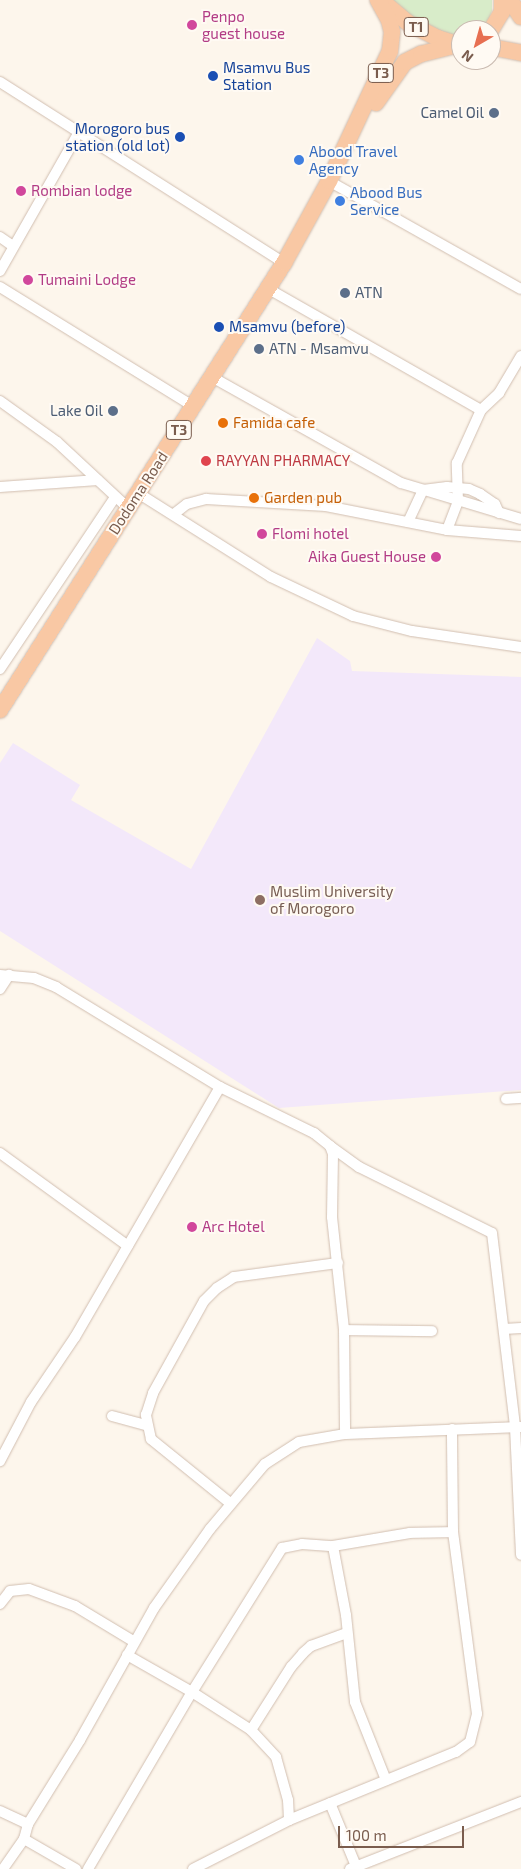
<!DOCTYPE html>
<style>
body{margin:0}
#map{position:relative;width:521px;height:1869px;overflow:hidden;background:#fdf6ec;font-family:"Exo 2",sans-serif}
div>[style]{position:absolute}
[style*='--x']{left:calc(var(--x)*1px);top:calc(var(--y)*1px);width:calc(var(--w)*1px);rotate:calc(var(--a)*1deg)}
.education>*{inset:0;background:#f3e8fa}
.green>*{inset:0;background:#d8ecc9}
.roads{filter:drop-shadow(0 0 1px #d1beb0) drop-shadow(0 0 1px #d1beb0)}
.minor>*{height:10px;margin:-5px;padding:0 5px;transform-origin:5px;border-radius:5px;background:#fff}
.trunk>*{height:16px;margin:-8px;padding:0 8px;transform-origin:8px;border-radius:8px;background:#f9c8a4}
.dots>*{width:14px;height:14px;translate:-50% -50%;box-sizing:border-box;border:2px solid #fffaf3;border-radius:50%}
span{translate:-50% -50%;white-space:nowrap;text-align:center;line-height:1.15;-webkit-text-stroke:4px #fffaf3;paint-order:stroke}
.shield-label span{padding:1px 4px;background:#fffaf3;border:1px solid;border-radius:4px;-webkit-text-stroke-width:0}
.shield-label{font-size:14px;color:#7a5c4d;font-weight:700}
.hotel-label{font-size:15px;color:#b23c85}
.left{translate:0 -50%;text-align:left}
.right{translate:-100% -50%;text-align:right}
.transit-label{font-size:15px;color:#164399}
.service-label{font-size:15px;color:#4e5e75}
.shop-label{font-size:15px;color:#366cbe}
.food-label{font-size:15px;color:#c56008}
.health-label{font-size:15px;color:#be3a42}
.street-label{font-size:15px;color:#7a5c4d}
.education-label{font-size:15px;color:#785e54}
.north{position:absolute;left:451px;top:20px;width:50px;height:50px;box-sizing:border-box;background:#fffaf3;border:1px solid #cabbb1;border-radius:50%;rotate:218deg;font-size:14px;font-weight:700;line-height:20px;text-align:center;color:#7a5c4d}
.north::after{content:'';display:block;margin:auto;width:18px;height:22px;background:#e76f51;clip-path:polygon(50% 0,100% 100%,50% 72%,0 100%)}
.scale{position:absolute;left:338px;top:1826px;width:126px;height:22px;box-sizing:border-box;border:2px solid #7a5c4d;border-top:0;padding-left:6px;font-size:15px;line-height:18px;white-space:nowrap;color:#7a5c4d;-webkit-text-stroke:4px #fffaf3;paint-order:stroke}
</style>
<div id="map">
<div class="education">
<div style="clip-path:polygon(317px 638px,350px 661px,352px 671px,521px 677px,521px 1090px,279px 1108px,0 931px,0 763px,13px 743px,80px 785px,71px 800px,191px 869px)"></div>
</div>
<div class="green">
<div style="clip-path:polygon(391px 0,492px 0,492px 11px,486px 26px,481px 30px,461px 30px,461px 36px,456px 37px,424px 26px)"></div>
</div>
<div class="roads">
<div class="minor">
<div style="--x:0;--y:82;--w:337;--a:32.5"></div>
<div style="--x:329;--y:181;--w:220;--a:29.4"></div>
<div style="--x:0;--y:237;--w:16;--a:35"></div>
<div style="--x:0;--y:271;--w:160;--a:-60.4"></div>
<div style="--x:0;--y:287;--w:227;--a:31.7"></div>
<div style="--x:267;--y:288;--w:246;--a:29.7"></div>
<div style="--x:212;--y:377;--w:217;--a:29.3"></div>
<div style="--x:401;--y:483;--w:125;--a:16.7"></div>
<div style="--x:0;--y:401;--w:70;--a:35.7"></div>
<div style="--x:57;--y:442;--w:97;--a:42.9"></div>
<div style="--x:0;--y:487;--w:98;--a:-4.1"></div>
<div style="--x:138;--y:493;--w:157;--a:32.3"></div>
<div style="--x:271;--y:577;--w:91;--a:25.4"></div>
<div style="--x:353;--y:616;--w:61;--a:14.3"></div>
<div style="--x:412;--y:631;--w:110;--a:8.4"></div>
<div style="--x:174;--y:514;--w:16;--a:-38"></div>
<div style="--x:187;--y:504;--w:20;--a:-15"></div>
<div style="--x:206;--y:499;--w:120;--a:3.3"></div>
<div style="--x:326;--y:506;--w:123;--a:11.2"></div>
<div style="--x:447;--y:530;--w:74;--a:4.6"></div>
<div style="--x:408;--y:522;--w:35;--a:-65"></div>
<div style="--x:423;--y:490;--w:24;--a:-7"></div>
<div style="--x:447;--y:487;--w:22;--a:5"></div>
<div style="--x:469;--y:489;--w:12;--a:24"></div>
<div style="--x:480;--y:494;--w:18;--a:34"></div>
<div style="--x:495;--y:504;--w:10;--a:66"></div>
<div style="--x:447;--y:530;--w:31;--a:-69"></div>
<div style="--x:458;--y:501;--w:38;--a:-92"></div>
<div style="--x:457;--y:463;--w:58;--a:-65.6"></div>
<div style="--x:481;--y:410;--w:25;--a:-43"></div>
<div style="--x:499;--y:393;--w:43;--a:-59.3"></div>
<div style="--x:0;--y:669;--w:207;--a:-56.2"></div>
<div style="--x:0;--y:975;--w:34;--a:5"></div>
<div style="--x:34;--y:978;--w:24;--a:22"></div>
<div style="--x:56;--y:987;--w:192;--a:31.4"></div>
<div style="--x:220;--y:1087;--w:289;--a:120.1"></div>
<div style="--x:75;--y:1337;--w:78;--a:124.1"></div>
<div style="--x:31;--y:1402;--w:67;--a:117.7"></div>
<div style="--x:0;--y:989;--w:17;--a:-57"></div>
<div style="--x:220;--y:1087;--w:105;--a:26.1"></div>
<div style="--x:314;--y:1133;--w:21;--a:39"></div>
<div style="--x:330;--y:1146;--w:9;--a:69"></div>
<div style="--x:333;--y:1154;--w:63;--a:90.9"></div>
<div style="--x:332;--y:1217;--w:114;--a:83.9"></div>
<div style="--x:344;--y:1330;--w:104;--a:89.4"></div>
<div style="--x:506;--y:1099;--w:15;--a:-4"></div>
<div style="--x:330;--y:1146;--w:36;--a:36"></div>
<div style="--x:359;--y:1167;--w:148;--a:26.4"></div>
<div style="--x:492;--y:1233;--w:195;--a:83.2"></div>
<div style="--x:515;--y:1427;--w:128;--a:87.3"></div>
<div style="--x:0;--y:1153;--w:158;--a:36"></div>
<div style="--x:504;--y:1329;--w:17;--a:-3"></div>
<div style="--x:344;--y:1330;--w:88;--a:0.7"></div>
<div style="--x:112;--y:1416;--w:35;--a:15"></div>
<div style="--x:230;--y:1503;--w:102;--a:-141"></div>
<div style="--x:151;--y:1439;--w:25;--a:-102"></div>
<div style="--x:146;--y:1415;--w:23;--a:-72"></div>
<div style="--x:153;--y:1393;--w:105;--a:-61"></div>
<div style="--x:204;--y:1301;--w:18;--a:-45"></div>
<div style="--x:217;--y:1288;--w:20;--a:-33"></div>
<div style="--x:234;--y:1277;--w:105;--a:-7.7"></div>
<div style="--x:0;--y:1604;--w:16;--a:-52"></div>
<div style="--x:10;--y:1591;--w:19;--a:-6"></div>
<div style="--x:29;--y:1589;--w:49;--a:20.3"></div>
<div style="--x:75;--y:1606;--w:68;--a:31.1"></div>
<div style="--x:127;--y:1655;--w:75;--a:29.6"></div>
<div style="--x:192;--y:1692;--w:170;--a:-58"></div>
<div style="--x:282;--y:1548;--w:20;--a:-11"></div>
<div style="--x:302;--y:1544;--w:31;--a:4"></div>
<div style="--x:251;--y:1730;--w:75;--a:-57.6"></div>
<div style="--x:291;--y:1667;--w:18;--a:-49"></div>
<div style="--x:303;--y:1653;--w:11;--a:-41"></div>
<div style="--x:311;--y:1646;--w:38;--a:-20"></div>
<div style="--x:386;--y:1780;--w:84;--a:-111.7"></div>
<div style="--x:355;--y:1702;--w:87;--a:-95.9"></div>
<div style="--x:346;--y:1615;--w:70;--a:-100.7"></div>
<div style="--x:333;--y:1546;--w:78;--a:-9.6"></div>
<div style="--x:410;--y:1533;--w:43;--a:-1.3"></div>
<div style="--x:330;--y:1803;--w:68;--a:67.6"></div>
<div style="--x:0;--y:1811;--w:31;--a:25"></div>
<div style="--x:24;--y:1839;--w:60;--a:30"></div>
<div style="--x:3;--y:1869;--w:37;--a:-55"></div>
<div style="--x:24;--y:1839;--w:16;--a:-75"></div>
<div style="--x:28;--y:1824;--w:99;--a:-58.2"></div>
<div style="--x:80;--y:1740;--w:151;--a:-60.7"></div>
<div style="--x:154;--y:1608;--w:97;--a:-54.7"></div>
<div style="--x:210;--y:1529;--w:85;--a:-49.8"></div>
<div style="--x:265;--y:1464;--w:40;--a:-32.9"></div>
<div style="--x:299;--y:1442;--w:47;--a:-9.9"></div>
<div style="--x:345;--y:1434;--w:176;--a:-2.3"></div>
<div style="--x:88;--y:1869;--w:205;--a:-59.6"></div>
<div style="--x:192;--y:1692;--w:70;--a:32.8"></div>
<div style="--x:251;--y:1730;--w:37;--a:47"></div>
<div style="--x:276;--y:1757;--w:45;--a:74.4"></div>
<div style="--x:288;--y:1800;--w:20;--a:87"></div>
<div style="--x:193;--y:1869;--w:108;--a:-27"></div>
<div style="--x:289;--y:1820;--w:180;--a:-22.2"></div>
<div style="--x:456;--y:1752;--w:17;--a:-36"></div>
<div style="--x:470;--y:1742;--w:29;--a:-76"></div>
<div style="--x:477;--y:1714;--w:184;--a:-97.5"></div>
<div style="--x:453;--y:1532;--w:103;--a:-90.6"></div>
<div style="--x:350;--y:1869;--w:184;--a:-21.4"></div>
</div>
<div class="trunk">
<div style="--x:510;--y:0;--w:20;--a:57"></div>
<div style="--x:383;--y:2;--w:33;--a:40"></div>
<div style="--x:408;--y:23;--w:34;--a:27"></div>
<div style="--x:438;--y:38;--w:22;--a:18"></div>
<div style="--x:491;--y:30;--w:21;--a:-59"></div>
<div style="--x:502;--y:12;--w:12;--a:-90"></div>
<div style="--x:491;--y:47;--w:31;--a:11"></div>
<div style="--x:376;--y:103;--w:50;--a:-54.7"></div>
<div style="--x:405;--y:62;--w:18;--a:-27"></div>
<div style="--x:421;--y:54;--w:37;--a:-14"></div>
<div style="--x:0;--y:710;--w:530;--a:-57.57"></div>
<div style="--x:284;--y:263;--w:94;--a:-61.2"></div>
<div style="--x:329;--y:181;--w:144;--a:-64.9"></div>
<div style="--x:390;--y:51;--w:19;--a:-84"></div>
<div style="--x:392;--y:32;--w:12;--a:-104"></div>
<div style="--x:389;--y:20;--w:23;--a:-119"></div>
</div>
</div>
<div class="dots">
<div style="left:192px;top:25px;background:#d1479c"></div>
<div style="left:213px;top:76px;background:#1a4fb4"></div>
<div style="left:494px;top:113px;background:#5c6f8a"></div>
<div style="left:180px;top:137px;background:#1a4fb4"></div>
<div style="left:299px;top:160px;background:#3f7fe0"></div>
<div style="left:21px;top:191px;background:#d1479c"></div>
<div style="left:340px;top:201px;background:#3f7fe0"></div>
<div style="left:28px;top:280px;background:#d1479c"></div>
<div style="left:345px;top:293px;background:#5c6f8a"></div>
<div style="left:219px;top:327px;background:#1a4fb4"></div>
<div style="left:259px;top:349px;background:#5c6f8a"></div>
<div style="left:113px;top:411px;background:#5c6f8a"></div>
<div style="left:223px;top:423px;background:#e8710a"></div>
<div style="left:206px;top:461px;background:#e0444e"></div>
<div style="left:254px;top:498px;background:#e8710a"></div>
<div style="left:262px;top:534px;background:#d1479c"></div>
<div style="left:436px;top:557px;background:#d1479c"></div>
<div style="left:260px;top:900px;background:#8d6e63"></div>
<div style="left:192px;top:1227px;background:#d1479c"></div>
</div>
<div class="shield-label">
<span style="left:416px;top:27px">T1</span>
<span style="left:381px;top:73px">T3</span>
<span style="left:179px;top:430px">T3</span>
</div>
<div class="hotel-label">
<span class="left" style="left:202px;top:25px">Penpo<br>guest house</span>
<span class="left" style="left:31px;top:191px">Rombian lodge</span>
<span class="left" style="left:38px;top:280px">Tumaini Lodge</span>
<span class="left" style="left:272px;top:534px">Flomi hotel</span>
<span class="right" style="left:426px;top:557px">Aika Guest House</span>
<span class="left" style="left:202px;top:1227px">Arc Hotel</span>
</div>
<div class="transit-label">
<span class="left" style="left:223px;top:76px">Msamvu Bus<br>Station</span>
<span class="right" style="left:170px;top:137px">Morogoro bus<br>station (old lot)</span>
<span class="left" style="left:229px;top:327px">Msamvu (before)</span>
</div>
<div class="service-label">
<span class="right" style="left:484px;top:113px">Camel Oil</span>
<span class="left" style="left:355px;top:293px">ATN</span>
<span class="left" style="left:269px;top:349px">ATN - Msamvu</span>
<span class="right" style="left:103px;top:411px">Lake Oil</span>
</div>
<div class="shop-label">
<span class="left" style="left:309px;top:160px">Abood Travel<br>Agency</span>
<span class="left" style="left:350px;top:201px">Abood Bus<br>Service</span>
</div>
<div class="food-label">
<span class="left" style="left:233px;top:423px">Famida cafe</span>
<span class="left" style="left:264px;top:498px">Garden pub</span>
</div>
<div class="health-label">
<span class="left" style="left:216px;top:461px">RAYYAN PHARMACY</span>
</div>
<div class="street-label">
<span style="left:138px;top:493px;rotate:-57deg">Dodoma Road</span>
</div>
<div class="education-label">
<span class="left" style="left:270px;top:900px">Muslim University<br>of Morogoro</span>
</div>
<div class="north">N</div>
<div class="scale">100 m</div>
</div>
